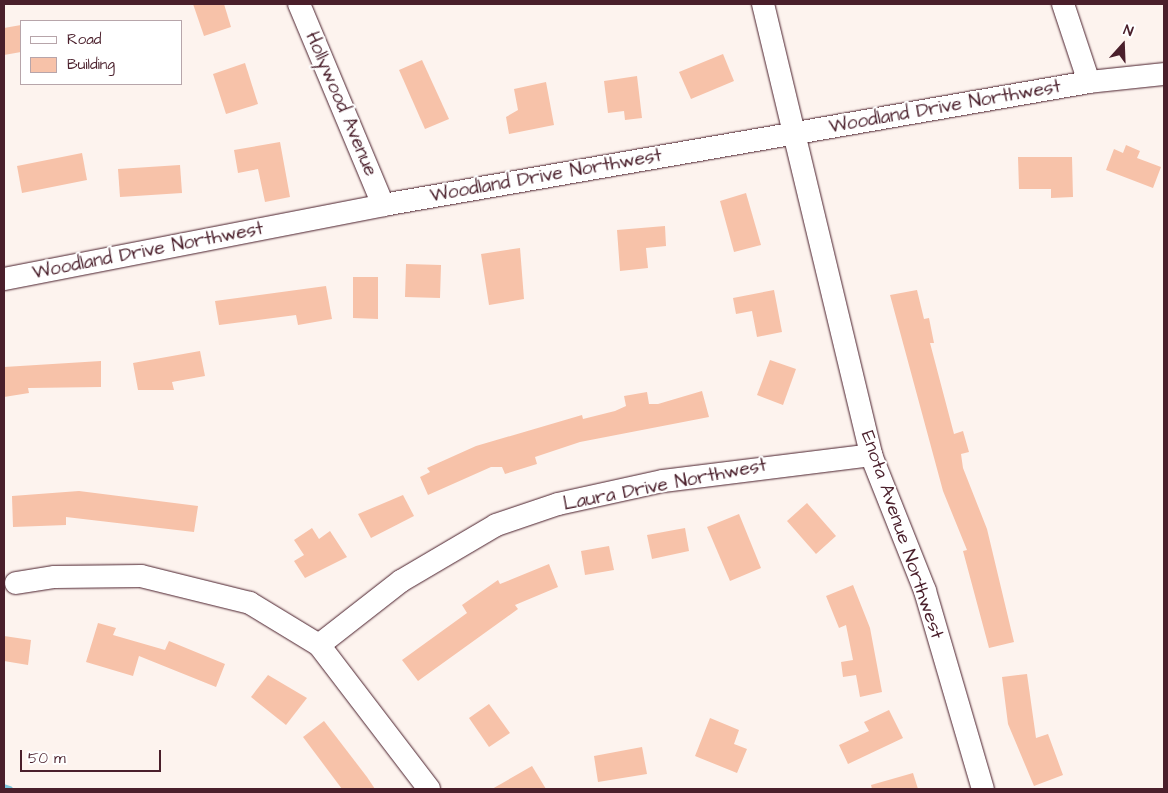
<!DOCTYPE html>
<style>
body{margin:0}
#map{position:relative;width:1168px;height:793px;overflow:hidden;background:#fdf3ee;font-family:"Architects Daughter",sans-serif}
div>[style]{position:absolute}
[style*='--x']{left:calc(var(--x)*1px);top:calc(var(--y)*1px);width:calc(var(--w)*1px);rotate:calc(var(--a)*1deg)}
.stream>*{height:5.5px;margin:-2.75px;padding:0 2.75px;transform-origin:2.75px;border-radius:2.75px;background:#7ec8de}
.building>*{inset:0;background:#f7c2a9}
.roads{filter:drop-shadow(0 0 1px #4a1f2b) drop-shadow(0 0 1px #4a1f2b)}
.minor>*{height:22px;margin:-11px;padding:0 11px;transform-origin:11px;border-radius:11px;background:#fff}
span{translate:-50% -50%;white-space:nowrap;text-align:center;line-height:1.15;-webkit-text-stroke:4px #fff;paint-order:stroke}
.street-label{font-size:19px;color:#4a1f2b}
.frame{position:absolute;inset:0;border:5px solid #4a1f2b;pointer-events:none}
.legend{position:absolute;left:20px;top:20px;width:162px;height:65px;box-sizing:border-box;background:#fff;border:1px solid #b7a5aa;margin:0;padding:6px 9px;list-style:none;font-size:15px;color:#4a1f2b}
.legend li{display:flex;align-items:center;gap:10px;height:25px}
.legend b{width:25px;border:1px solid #b7a5aa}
.north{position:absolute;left:1098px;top:20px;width:50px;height:50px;-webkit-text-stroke:4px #fff;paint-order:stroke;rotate:20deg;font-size:14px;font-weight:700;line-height:20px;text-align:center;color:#4a1f2b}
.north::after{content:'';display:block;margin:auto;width:18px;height:22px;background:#4a1f2b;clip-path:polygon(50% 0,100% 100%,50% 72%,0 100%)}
.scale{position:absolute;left:20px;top:750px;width:141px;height:22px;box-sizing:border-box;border:2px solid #4a1f2b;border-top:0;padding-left:6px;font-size:15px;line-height:18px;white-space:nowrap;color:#4a1f2b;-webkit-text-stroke:4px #fff;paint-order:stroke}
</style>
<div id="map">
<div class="stream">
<div style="--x:4;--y:787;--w:6;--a:18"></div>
</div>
<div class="building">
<div style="clip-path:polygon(193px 4px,224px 4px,231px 27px,204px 36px)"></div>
<div style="clip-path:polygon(21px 25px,21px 52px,4px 55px,4px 28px)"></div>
<div style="clip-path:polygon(723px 54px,734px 81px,691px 99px,679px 72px)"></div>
<div style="clip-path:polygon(422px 60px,449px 119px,425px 129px,399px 70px)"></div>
<div style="clip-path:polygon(245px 63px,258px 104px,226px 114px,213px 74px)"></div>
<div style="clip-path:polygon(637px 76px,642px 118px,625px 120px,624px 111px,608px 113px,604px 81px)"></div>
<div style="clip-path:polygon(546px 82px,554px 125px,509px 134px,506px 117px,518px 110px,514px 89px)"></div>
<div style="clip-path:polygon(280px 142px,290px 197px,265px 202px,258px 169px,238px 173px,234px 150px)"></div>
<div style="clip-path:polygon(1126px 145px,1140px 151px,1137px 158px,1161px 167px,1153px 188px,1106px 170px,1114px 149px,1123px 153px)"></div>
<div style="clip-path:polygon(82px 153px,87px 180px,22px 193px,17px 166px)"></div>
<div style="clip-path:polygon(1018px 157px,1072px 157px,1073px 197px,1051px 198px,1051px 189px,1019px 189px)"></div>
<div style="clip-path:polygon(180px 165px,182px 193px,120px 197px,118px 169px)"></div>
<div style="clip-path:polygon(746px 193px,761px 245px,734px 252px,720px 201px)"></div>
<div style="clip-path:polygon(665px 226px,666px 246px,646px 248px,648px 268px,620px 271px,617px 230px)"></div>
<div style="clip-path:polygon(520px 248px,524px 299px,489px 305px,481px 254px)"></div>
<div style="clip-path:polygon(406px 264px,441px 265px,440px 298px,405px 297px)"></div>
<div style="clip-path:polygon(353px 277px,378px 277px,378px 319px,353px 318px)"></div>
<div style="clip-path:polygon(326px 286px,332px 319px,298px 325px,296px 315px,219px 325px,215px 301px)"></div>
<div style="clip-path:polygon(774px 290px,782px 332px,757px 337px,752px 311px,736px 314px,733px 298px)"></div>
<div style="clip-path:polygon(917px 290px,924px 319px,929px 318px,934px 343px,930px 343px,954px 434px,963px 431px,969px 452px,961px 454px,963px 468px,987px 529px,1014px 642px,989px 648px,963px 551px,967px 550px,943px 491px,890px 295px)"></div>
<div style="clip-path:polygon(200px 351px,205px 376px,172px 382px,174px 390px,138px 390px,133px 363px)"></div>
<div style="clip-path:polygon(770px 360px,796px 369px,783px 405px,757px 395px)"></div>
<div style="clip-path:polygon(101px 361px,101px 387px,28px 388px,29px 393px,4px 397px,4px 367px)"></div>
<div style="clip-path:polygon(702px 391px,709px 417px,580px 442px,535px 457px,537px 464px,505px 474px,502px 467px,491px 467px,428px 495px,420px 477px,430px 472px,427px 468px,476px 446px,582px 415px,583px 419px,615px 411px,626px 406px,624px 396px,647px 392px,649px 404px,658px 404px)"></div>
<div style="clip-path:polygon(79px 491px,198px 506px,194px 532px,66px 517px,66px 525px,13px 527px,12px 496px)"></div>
<div style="clip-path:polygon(403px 495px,414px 516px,371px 538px,358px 514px)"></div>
<div style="clip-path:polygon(807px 503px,836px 536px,816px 554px,787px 521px)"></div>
<div style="clip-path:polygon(739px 514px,761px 568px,730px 581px,707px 527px)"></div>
<div style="clip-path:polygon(312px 528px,319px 539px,330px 531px,347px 557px,305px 578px,294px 561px,304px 555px,294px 540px)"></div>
<div style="clip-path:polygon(685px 528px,689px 551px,652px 559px,647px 535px)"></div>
<div style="clip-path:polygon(609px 546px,614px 570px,585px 575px,581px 551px)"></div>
<div style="clip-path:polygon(549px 564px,558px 587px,515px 605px,518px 609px,418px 681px,402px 660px,467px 613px,462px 605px,498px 580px,500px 584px)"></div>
<div style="clip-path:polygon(853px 585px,870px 628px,882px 692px,860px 697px,856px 675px,843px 677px,841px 662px,853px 660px,846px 625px,839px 628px,826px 596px)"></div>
<div style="clip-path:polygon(98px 623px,116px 628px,113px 635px,165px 650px,169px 641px,225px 664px,216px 687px,139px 656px,133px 676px,86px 662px)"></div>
<div style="clip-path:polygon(4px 636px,31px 640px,28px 665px,4px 661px)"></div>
<div style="clip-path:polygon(1027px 674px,1036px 738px,1048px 734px,1063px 775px,1034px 786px,1008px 724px,1002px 677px)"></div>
<div style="clip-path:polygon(268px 675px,307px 698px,286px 725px,251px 697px)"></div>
<div style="clip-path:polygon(489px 704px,510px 733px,489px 747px,469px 718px)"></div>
<div style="clip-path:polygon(889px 710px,903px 738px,848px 764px,839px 745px,869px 731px,864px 722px)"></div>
<div style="clip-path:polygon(710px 718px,739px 730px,734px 744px,747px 749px,737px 773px,695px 756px)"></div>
<div style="clip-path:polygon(324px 721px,367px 777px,375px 789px,342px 789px,303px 737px)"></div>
<div style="clip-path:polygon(642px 747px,647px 774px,598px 782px,594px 756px)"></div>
<div style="clip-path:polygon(532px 766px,546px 789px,492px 789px)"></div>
<div style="clip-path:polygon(913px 773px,918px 789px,872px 789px,871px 785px)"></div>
</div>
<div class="roads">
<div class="minor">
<div style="--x:299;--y:4;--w:218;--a:67.3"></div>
<div style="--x:763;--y:4;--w:464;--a:76.5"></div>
<div style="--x:871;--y:455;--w:146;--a:68.3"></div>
<div style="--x:925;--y:591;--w:206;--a:73.7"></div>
<div style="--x:1063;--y:4;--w:82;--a:71.6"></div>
<div style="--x:4;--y:279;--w:386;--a:-11"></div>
<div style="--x:383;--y:205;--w:717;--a:-9.88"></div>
<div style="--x:1089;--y:82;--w:75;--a:-6.1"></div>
<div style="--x:16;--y:583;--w:39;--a:-9"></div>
<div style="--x:55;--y:577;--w:86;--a:-0.7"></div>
<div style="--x:141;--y:576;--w:112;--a:13.9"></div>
<div style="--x:250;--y:603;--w:81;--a:31.3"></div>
<div style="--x:319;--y:645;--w:181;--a:52.6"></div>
<div style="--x:319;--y:645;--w:104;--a:-38"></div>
<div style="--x:401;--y:581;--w:110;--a:-30.5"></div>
<div style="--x:496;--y:525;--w:65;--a:-18.7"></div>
<div style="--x:558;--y:504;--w:107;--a:-12.4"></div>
<div style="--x:663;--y:481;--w:210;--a:-7.1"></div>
</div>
</div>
<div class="street-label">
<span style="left:341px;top:104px;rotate:67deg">Hollywood Avenue</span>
<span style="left:945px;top:107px;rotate:-10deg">Woodland Drive Northwest</span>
<span style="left:546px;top:176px;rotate:-10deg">Woodland Drive Northwest</span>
<span style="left:148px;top:251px;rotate:-11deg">Woodland Drive Northwest</span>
<span style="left:665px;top:485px;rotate:-11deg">Laura Drive Northwest</span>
<span style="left:902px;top:535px;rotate:71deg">Enota Avenue Northwest</span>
</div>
<div class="frame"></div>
<ul class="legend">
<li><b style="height:6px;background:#fff"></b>Road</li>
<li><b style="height:14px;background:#f7c2a9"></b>Building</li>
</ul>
<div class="north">N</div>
<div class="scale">50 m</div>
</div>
